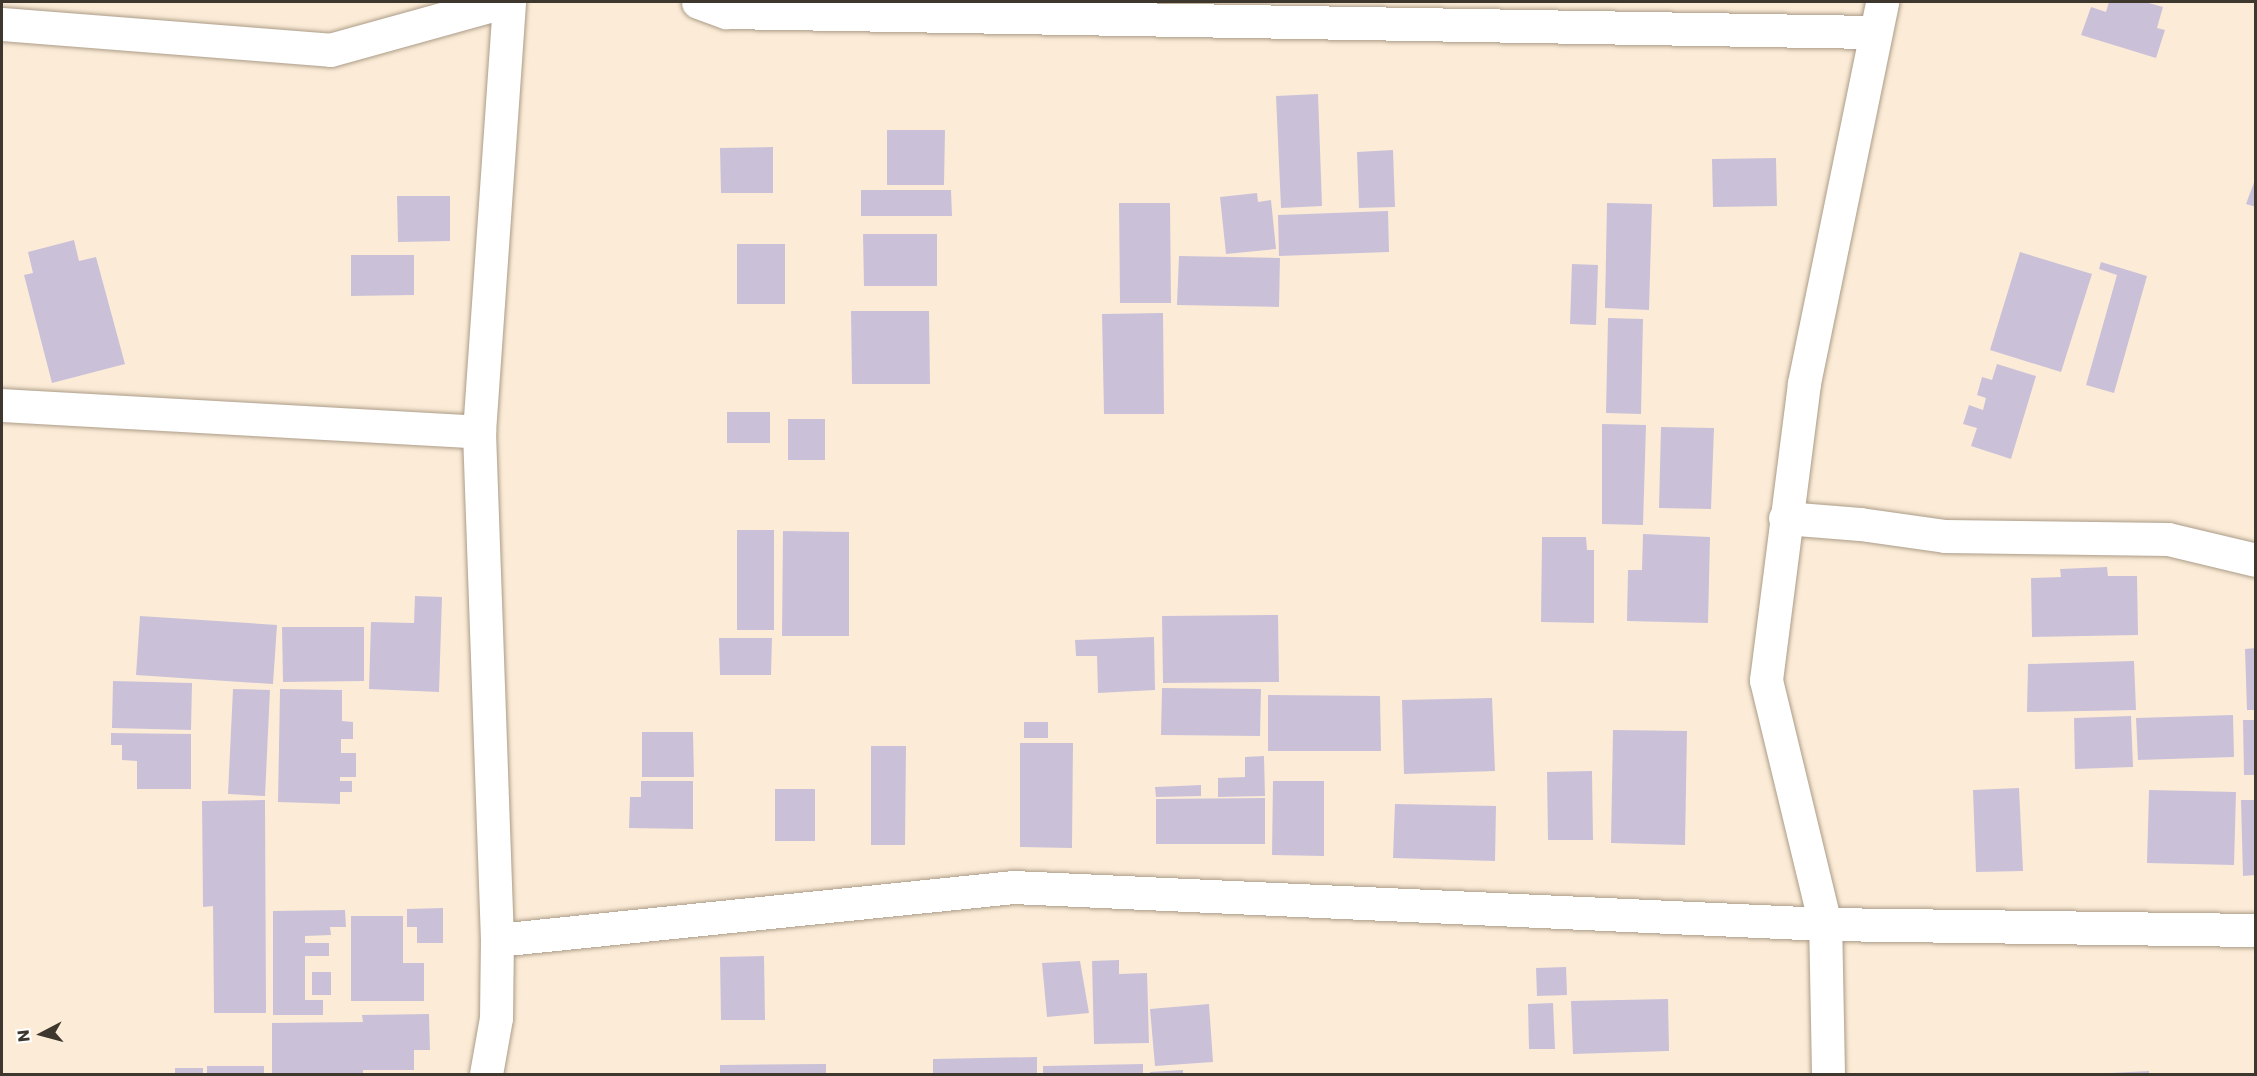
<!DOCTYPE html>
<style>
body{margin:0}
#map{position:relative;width:2257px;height:1076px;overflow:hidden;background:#fcecd7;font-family:Poppins,sans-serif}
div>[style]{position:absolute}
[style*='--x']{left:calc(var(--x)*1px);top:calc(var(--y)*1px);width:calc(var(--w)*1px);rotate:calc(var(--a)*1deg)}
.building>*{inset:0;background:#cac1d9}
.roads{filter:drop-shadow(0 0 2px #ab9c88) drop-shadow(0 0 2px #ab9c88)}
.minor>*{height:33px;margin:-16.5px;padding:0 16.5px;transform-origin:16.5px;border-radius:16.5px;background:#fff}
span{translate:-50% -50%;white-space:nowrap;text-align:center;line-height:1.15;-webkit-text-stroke:5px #fff;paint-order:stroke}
.frame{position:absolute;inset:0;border:3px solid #3d372e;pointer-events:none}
.north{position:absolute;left:12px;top:1004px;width:60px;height:60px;-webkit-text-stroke:4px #fff;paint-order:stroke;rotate:264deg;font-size:16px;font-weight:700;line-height:24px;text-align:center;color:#3d372e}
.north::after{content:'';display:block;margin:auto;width:21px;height:27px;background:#3d372e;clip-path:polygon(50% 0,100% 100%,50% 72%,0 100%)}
</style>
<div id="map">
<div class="building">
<div style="clip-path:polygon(2109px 2px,2145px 2px,2163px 7px,2157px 28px,2165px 30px,2156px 58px,2081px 35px,2091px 7px,2106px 12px)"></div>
<div style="clip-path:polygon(1318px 94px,1322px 206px,1281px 208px,1276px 96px)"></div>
<div style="clip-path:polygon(887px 130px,945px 130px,944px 185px,887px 185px)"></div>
<div style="clip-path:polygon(773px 147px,773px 193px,721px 193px,720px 148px)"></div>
<div style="clip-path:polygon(1393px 150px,1395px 207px,1359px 208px,1357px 152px)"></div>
<div style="clip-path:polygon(1776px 158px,1777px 206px,1713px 207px,1712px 159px)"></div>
<div style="clip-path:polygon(2256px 177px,2256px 207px,2246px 204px)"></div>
<div style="clip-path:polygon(861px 190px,951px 190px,952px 216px,861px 216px)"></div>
<div style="clip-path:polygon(1257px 193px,1258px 202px,1271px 200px,1276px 249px,1226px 254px,1220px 197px)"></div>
<div style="clip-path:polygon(397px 196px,450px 196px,450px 241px,398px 242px)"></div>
<div style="clip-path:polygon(1119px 203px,1170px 203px,1171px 303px,1120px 303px)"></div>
<div style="clip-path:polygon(1607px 203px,1652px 204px,1649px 310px,1605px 308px)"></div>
<div style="clip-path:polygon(1388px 211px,1389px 252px,1279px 256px,1278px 215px)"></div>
<div style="clip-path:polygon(863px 234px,937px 234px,937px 286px,864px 286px)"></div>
<div style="clip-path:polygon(74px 240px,79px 261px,96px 257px,125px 364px,52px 383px,24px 275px,33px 273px,28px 252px)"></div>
<div style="clip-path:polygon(737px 244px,785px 244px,785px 304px,737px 304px)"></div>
<div style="clip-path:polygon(2020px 252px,2092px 274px,2061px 372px,1990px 350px)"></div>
<div style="clip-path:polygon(351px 255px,414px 255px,414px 295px,351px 296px)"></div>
<div style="clip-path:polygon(1179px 256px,1280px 258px,1279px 307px,1177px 305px)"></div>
<div style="clip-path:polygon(2101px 262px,2147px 276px,2114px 393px,2086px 385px,2117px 275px,2099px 269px)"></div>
<div style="clip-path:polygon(1572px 264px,1598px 265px,1596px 325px,1570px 324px)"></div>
<div style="clip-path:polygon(851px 311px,929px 311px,930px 384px,852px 384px)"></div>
<div style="clip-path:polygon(1163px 313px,1164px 414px,1104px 414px,1102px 314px)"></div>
<div style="clip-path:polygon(1608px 318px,1643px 319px,1641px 414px,1606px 413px)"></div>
<div style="clip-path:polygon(1997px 364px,2036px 376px,2011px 459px,1971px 446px,1977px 428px,1963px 424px,1969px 405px,1983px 410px,1986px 398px,1977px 395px,1982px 377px,1992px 380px)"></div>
<div style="clip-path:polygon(727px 412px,770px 412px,770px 443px,727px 443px)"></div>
<div style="clip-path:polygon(788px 419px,825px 419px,825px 460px,788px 460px)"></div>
<div style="clip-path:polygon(1602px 424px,1646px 425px,1643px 525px,1602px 524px)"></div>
<div style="clip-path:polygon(1661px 427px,1714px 428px,1711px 509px,1659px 508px)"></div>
<div style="clip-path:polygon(737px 530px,774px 530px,774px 630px,737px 630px)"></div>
<div style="clip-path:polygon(783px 531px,849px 532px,849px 636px,782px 636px)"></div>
<div style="clip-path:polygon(1643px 534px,1710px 537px,1708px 623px,1627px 621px,1628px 570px,1642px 570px)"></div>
<div style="clip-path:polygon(1542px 537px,1586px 537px,1587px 550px,1594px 550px,1594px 623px,1541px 622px)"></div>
<div style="clip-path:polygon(2107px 567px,2108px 576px,2137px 576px,2138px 635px,2032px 637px,2031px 578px,2061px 577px,2060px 569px)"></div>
<div style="clip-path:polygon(415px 596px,442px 597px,439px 692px,369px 689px,371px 622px,414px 623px)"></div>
<div style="clip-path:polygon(1278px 615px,1279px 682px,1163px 683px,1162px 616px)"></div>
<div style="clip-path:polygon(140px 616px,277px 625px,273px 684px,136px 675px)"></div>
<div style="clip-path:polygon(282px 627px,364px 627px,364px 681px,283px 682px)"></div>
<div style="clip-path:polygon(1154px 637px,1155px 690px,1098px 693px,1097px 656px,1076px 656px,1075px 640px)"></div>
<div style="clip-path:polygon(719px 638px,772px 638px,771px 675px,720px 675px)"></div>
<div style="clip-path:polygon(2256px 648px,2256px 710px,2247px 710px,2245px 649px)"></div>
<div style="clip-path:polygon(2134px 661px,2136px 710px,2027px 712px,2028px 664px)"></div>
<div style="clip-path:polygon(113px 681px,192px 683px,191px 730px,112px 728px)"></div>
<div style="clip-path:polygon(1162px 688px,1261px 689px,1260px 736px,1161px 735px)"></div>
<div style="clip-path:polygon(233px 689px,270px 690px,265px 796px,228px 794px)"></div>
<div style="clip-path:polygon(280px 689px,342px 690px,342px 721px,353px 722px,353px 739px,341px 739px,341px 753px,356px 753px,356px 777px,340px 777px,340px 781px,352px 781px,352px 792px,340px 792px,340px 804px,278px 802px)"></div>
<div style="clip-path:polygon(1268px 695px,1380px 696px,1381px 751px,1268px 751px)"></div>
<div style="clip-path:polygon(1492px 698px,1495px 771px,1404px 774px,1402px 700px)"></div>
<div style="clip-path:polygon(2233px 715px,2234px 757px,2138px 760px,2136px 718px)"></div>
<div style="clip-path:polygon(2131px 716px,2133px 767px,2075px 769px,2074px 718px)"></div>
<div style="clip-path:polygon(2243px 720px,2256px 720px,2256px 775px,2244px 775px)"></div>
<div style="clip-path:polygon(1024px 722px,1048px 722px,1048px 738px,1024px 738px)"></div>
<div style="clip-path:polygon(1613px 730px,1687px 731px,1685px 845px,1611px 843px)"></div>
<div style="clip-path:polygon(642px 732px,693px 732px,694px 777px,642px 777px)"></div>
<div style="clip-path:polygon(111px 733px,191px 734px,191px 789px,137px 789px,137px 761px,122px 760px,122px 745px,111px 745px)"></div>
<div style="clip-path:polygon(1020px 743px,1073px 743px,1072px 848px,1020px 847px)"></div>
<div style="clip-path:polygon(871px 746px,906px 746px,905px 845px,871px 845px)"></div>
<div style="clip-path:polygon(1264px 756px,1265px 796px,1218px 797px,1218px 778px,1245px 777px,1245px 757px)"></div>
<div style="clip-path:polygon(1592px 771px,1593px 840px,1548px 840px,1547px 772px)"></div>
<div style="clip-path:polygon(641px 781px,693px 781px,693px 829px,629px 828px,630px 797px,641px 797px)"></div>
<div style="clip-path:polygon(1273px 781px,1324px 781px,1324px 856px,1272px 855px)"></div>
<div style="clip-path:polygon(1201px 785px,1201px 796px,1156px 797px,1155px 787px)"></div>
<div style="clip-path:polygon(2019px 788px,2023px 871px,1976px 872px,1973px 790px)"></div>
<div style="clip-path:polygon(775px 789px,815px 789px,815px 841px,775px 841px)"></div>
<div style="clip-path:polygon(2149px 790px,2236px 792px,2234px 865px,2147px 863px)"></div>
<div style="clip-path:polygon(1265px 798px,1265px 844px,1156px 844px,1156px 799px)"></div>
<div style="clip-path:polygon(265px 800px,266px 1013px,214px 1013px,213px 906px,203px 907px,202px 801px)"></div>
<div style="clip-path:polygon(2241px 800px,2256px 800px,2256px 875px,2243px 876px)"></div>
<div style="clip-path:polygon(1395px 804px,1496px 806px,1495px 861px,1393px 858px)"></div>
<div style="clip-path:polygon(443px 908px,443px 943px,417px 943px,417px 927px,407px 927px,407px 909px)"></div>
<div style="clip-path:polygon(345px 910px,346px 927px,330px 927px,331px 935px,305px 936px,305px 943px,329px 943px,329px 956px,305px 956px,305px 1000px,323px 1000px,323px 1015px,273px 1015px,273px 911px)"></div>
<div style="clip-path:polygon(351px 916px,403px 916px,403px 963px,424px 963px,424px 1001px,351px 1001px)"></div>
<div style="clip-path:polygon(764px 956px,765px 1020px,721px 1020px,720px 957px)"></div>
<div style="clip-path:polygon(1119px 960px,1119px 974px,1147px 973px,1149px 1043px,1094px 1044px,1092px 961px)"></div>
<div style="clip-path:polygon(1080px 961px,1089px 1013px,1047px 1017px,1042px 963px)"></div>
<div style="clip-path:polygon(1566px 967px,1567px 995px,1537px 996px,1536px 968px)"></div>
<div style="clip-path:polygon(312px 972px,331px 972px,331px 995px,312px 995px)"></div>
<div style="clip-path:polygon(1668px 999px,1669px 1051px,1573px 1054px,1571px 1001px)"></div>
<div style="clip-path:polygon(1553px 1003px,1555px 1049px,1529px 1049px,1528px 1004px)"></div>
<div style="clip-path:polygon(1209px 1004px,1213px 1062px,1155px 1066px,1150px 1009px)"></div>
<div style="clip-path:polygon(429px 1014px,430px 1050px,414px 1050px,414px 1070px,363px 1070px,363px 1074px,272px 1074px,272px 1023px,363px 1022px,362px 1015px)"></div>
<div style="clip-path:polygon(1037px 1057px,1037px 1074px,933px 1074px,933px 1059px)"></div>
<div style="clip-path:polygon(826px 1064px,826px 1074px,720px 1074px,720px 1065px)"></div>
<div style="clip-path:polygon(1143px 1064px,1143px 1074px,1043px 1074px,1043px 1066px)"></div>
<div style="clip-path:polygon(207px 1066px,264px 1066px,264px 1074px,207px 1074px)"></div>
<div style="clip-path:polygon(175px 1068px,203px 1068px,203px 1074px,175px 1074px)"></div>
<div style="clip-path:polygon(1183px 1070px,1183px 1074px,1150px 1074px,1150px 1072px)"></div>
<div style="clip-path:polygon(2149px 1071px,2149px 1074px,2110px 1074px,2110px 1073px)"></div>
</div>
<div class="roads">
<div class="minor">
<div style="--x:698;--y:2;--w:30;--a:20"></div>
<div style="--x:726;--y:12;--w:1149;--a:1"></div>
<div style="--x:2;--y:24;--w:329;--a:4.5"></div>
<div style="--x:330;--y:50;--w:180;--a:-15.5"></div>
<div style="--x:2;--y:405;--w:478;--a:3.2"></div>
<div style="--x:1785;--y:518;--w:75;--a:4.6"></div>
<div style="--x:1860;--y:524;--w:86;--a:8"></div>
<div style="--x:1945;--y:536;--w:223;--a:0.8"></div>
<div style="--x:2168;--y:539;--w:90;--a:13.4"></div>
<div style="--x:497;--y:940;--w:519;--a:-5.86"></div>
<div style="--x:1013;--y:887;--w:813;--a:2.61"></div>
<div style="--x:1825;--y:924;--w:431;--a:0.8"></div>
<div style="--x:486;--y:1074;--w:57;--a:-79.9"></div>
<div style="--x:496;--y:1018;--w:78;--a:-89.3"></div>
<div style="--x:497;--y:940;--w:508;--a:-92.03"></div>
<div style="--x:479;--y:432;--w:431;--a:-86"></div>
<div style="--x:1828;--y:1074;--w:150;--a:-91.1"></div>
<div style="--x:1825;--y:924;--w:251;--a:-103.6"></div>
<div style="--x:1766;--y:680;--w:299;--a:-82.7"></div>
<div style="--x:1804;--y:383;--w:389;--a:-78.4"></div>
</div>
</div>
<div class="frame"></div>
<div class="north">N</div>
</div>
